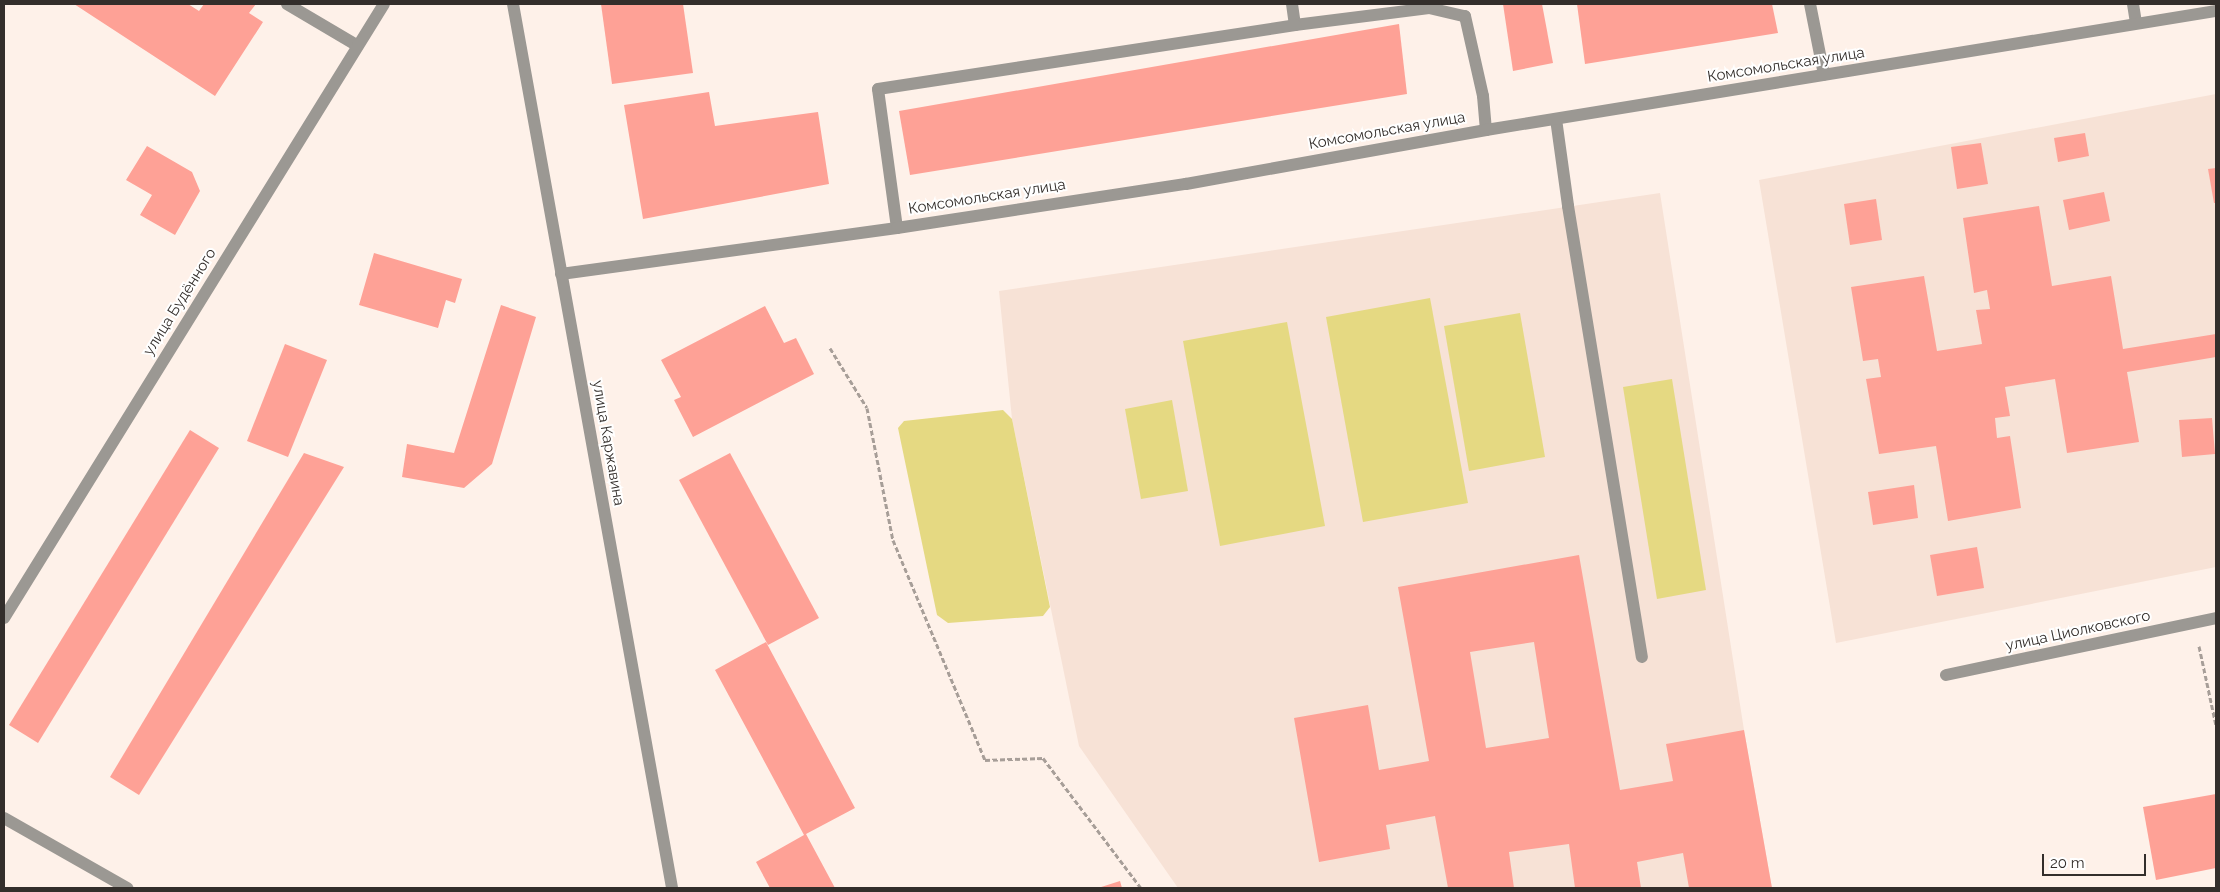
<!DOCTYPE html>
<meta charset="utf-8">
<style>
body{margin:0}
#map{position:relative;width:2220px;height:892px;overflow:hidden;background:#fef1e9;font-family:Raleway,sans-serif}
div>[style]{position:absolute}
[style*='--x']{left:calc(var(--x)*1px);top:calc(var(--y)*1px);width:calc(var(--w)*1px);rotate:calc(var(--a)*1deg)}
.built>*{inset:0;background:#f7e2d6}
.green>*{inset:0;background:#e5d982}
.building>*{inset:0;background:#fea196}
.path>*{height:3px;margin-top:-1.5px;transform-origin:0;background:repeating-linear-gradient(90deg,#a79e98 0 5px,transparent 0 7.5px)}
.minor>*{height:12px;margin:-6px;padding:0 6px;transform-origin:6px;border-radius:6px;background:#9b9893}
span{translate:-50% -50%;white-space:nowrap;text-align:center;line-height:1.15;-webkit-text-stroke:4px #fff;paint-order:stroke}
.street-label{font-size:15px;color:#332e2b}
.frame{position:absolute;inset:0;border:5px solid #332e2b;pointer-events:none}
.scale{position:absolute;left:2042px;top:854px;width:104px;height:22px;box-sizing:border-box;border:2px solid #332e2b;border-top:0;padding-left:6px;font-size:15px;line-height:18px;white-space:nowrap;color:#332e2b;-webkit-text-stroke:4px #fff;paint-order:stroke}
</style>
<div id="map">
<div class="built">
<div style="clip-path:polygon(2216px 94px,2216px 567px,1836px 643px,1759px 180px)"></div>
<div style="clip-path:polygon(1660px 193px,1744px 730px,1772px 888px,1178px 888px,1079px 746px,1012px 419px,999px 291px)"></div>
</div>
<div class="green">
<div style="clip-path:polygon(1430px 298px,1468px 503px,1363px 522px,1326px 317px)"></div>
<div style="clip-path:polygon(1520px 313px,1545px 457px,1469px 471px,1444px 326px)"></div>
<div style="clip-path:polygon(1287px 322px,1325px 526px,1220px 546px,1183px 341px)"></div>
<div style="clip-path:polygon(1672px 379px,1706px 590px,1657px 599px,1623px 387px)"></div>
<div style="clip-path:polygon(1172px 400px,1188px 491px,1141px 499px,1125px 409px)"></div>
<div style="clip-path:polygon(1003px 410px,1012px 419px,1050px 607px,1043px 616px,948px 623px,937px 615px,898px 428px,904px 421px)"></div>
</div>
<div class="building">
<div style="clip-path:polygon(74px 4px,188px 4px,199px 11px,204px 4px,256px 4px,249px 13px,263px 22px,215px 96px)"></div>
<div style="clip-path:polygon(601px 4px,683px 4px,693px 73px,612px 84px)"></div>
<div style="clip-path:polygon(1503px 4px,1542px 4px,1553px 63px,1513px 71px)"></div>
<div style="clip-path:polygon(1577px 4px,1772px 4px,1778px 33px,1585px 64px)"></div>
<div style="clip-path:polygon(1399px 24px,1407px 94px,910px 175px,899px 111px)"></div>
<div style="clip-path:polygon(709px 92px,715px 126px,818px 112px,829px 184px,643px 219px,624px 105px)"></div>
<div style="clip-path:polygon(2085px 133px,2089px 156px,2058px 162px,2054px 138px)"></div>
<div style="clip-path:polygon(1981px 143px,1988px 184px,1957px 189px,1951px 147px)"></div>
<div style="clip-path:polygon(147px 146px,192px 172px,200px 191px,175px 235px,140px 215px,152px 195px,126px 180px)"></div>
<div style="clip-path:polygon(2216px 168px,2216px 203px,2214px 203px,2208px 169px)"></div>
<div style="clip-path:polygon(2104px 192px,2110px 221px,2069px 230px,2063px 200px)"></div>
<div style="clip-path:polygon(1876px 199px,1882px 240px,1850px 245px,1844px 204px)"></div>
<div style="clip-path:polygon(2039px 206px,2052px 286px,2111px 276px,2123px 349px,2216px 334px,2216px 357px,2127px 372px,2139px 442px,2067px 453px,2055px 379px,2005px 387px,2010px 416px,1995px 418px,1997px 438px,2010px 436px,2021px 508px,1948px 521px,1936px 446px,1879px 454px,1866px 379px,1881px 377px,1878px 359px,1863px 361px,1851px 287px,1924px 276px,1937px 351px,1982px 344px,1976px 310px,1990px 309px,1987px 290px,1974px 293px,1963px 218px)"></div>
<div style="clip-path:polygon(374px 253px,462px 279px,455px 303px,446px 300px,438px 328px,359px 305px)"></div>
<div style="clip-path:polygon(501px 305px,536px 317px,492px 464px,464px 488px,402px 477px,407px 444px,454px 453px)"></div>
<div style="clip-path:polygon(765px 306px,784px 343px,796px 338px,814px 374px,693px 437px,674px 400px,681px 397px,661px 360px)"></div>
<div style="clip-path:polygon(285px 344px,327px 360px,288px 457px,247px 441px)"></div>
<div style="clip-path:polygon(2212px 418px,2215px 454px,2182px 457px,2179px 420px)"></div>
<div style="clip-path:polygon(190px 430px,219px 448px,38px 743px,9px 725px)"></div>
<div style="clip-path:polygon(304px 453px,344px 467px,139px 795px,110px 777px)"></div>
<div style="clip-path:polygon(730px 453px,819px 618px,768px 645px,679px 480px)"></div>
<div style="clip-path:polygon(1914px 485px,1918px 518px,1873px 525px,1868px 492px)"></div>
<div style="clip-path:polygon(1977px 547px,1984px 588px,1937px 596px,1930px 555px)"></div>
<div style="clip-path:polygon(evenodd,1579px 555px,1620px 790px,1673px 781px,1666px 744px,1744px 730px,1772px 888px,1689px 888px,1683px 853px,1637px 862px,1641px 888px,1575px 888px,1569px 844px,1509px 852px,1514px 888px,1448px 888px,1435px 816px,1386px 825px,1390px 849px,1319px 862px,1294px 718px,1368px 705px,1379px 770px,1429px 761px,1398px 587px,1579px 555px,1534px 642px,1549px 738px,1486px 748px,1470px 652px,1534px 642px)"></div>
<div style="clip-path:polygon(766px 642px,855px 808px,806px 834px,835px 888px,770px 888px,756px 862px,804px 835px,715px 670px)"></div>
<div style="clip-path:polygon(2216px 794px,2216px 868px,2156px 880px,2143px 807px)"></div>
<div style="clip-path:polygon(1120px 881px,1122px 888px,1098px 888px)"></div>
</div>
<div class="path">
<div style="--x:830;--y:348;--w:70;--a:58.3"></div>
<div style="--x:867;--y:408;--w:135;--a:78.9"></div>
<div style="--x:893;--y:540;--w:238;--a:67.3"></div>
<div style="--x:985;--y:760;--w:58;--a:-2"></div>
<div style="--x:1043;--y:758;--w:163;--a:53"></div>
<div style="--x:2199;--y:646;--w:81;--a:77.9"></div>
</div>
<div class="minor">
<div style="--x:287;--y:4;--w:82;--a:30.6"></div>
<div style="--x:513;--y:4;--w:898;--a:79.8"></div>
<div style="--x:1292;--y:4;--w:21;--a:82"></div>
<div style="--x:1295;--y:25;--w:135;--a:-7.2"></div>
<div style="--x:1429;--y:8;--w:37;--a:13"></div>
<div style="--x:1465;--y:16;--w:82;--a:77.3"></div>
<div style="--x:1483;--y:96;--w:34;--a:85"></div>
<div style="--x:1810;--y:4;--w:72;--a:78.8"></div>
<div style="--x:2133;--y:4;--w:19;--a:81"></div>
<div style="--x:1556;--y:119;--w:88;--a:82.1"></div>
<div style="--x:1568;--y:206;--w:457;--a:80.7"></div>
<div style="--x:897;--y:228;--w:140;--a:-97.8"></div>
<div style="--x:878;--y:89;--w:422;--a:-8.7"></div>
<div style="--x:561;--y:274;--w:339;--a:-7.8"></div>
<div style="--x:897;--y:228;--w:292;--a:-8.7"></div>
<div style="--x:1186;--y:184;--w:305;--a:-10.2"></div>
<div style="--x:1486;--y:130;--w:740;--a:-9.26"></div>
<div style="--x:4;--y:618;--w:722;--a:-58.25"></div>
<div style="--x:1946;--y:675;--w:276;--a:-11.9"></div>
<div style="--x:4;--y:818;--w:142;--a:29.6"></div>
</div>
<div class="street-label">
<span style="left:1786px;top:65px;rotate:-9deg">Комсомольская улица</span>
<span style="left:1387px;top:131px;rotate:-10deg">Комсомольская улица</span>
<span style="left:987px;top:197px;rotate:-9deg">Комсомольская улица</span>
<span style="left:180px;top:302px;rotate:-58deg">улица Будённого</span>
<span style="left:608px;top:443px;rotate:80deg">улица Каржавина</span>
<span style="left:2078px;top:631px;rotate:-12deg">улица Циолковского</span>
</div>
<div class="frame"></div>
<div class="scale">20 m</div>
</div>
